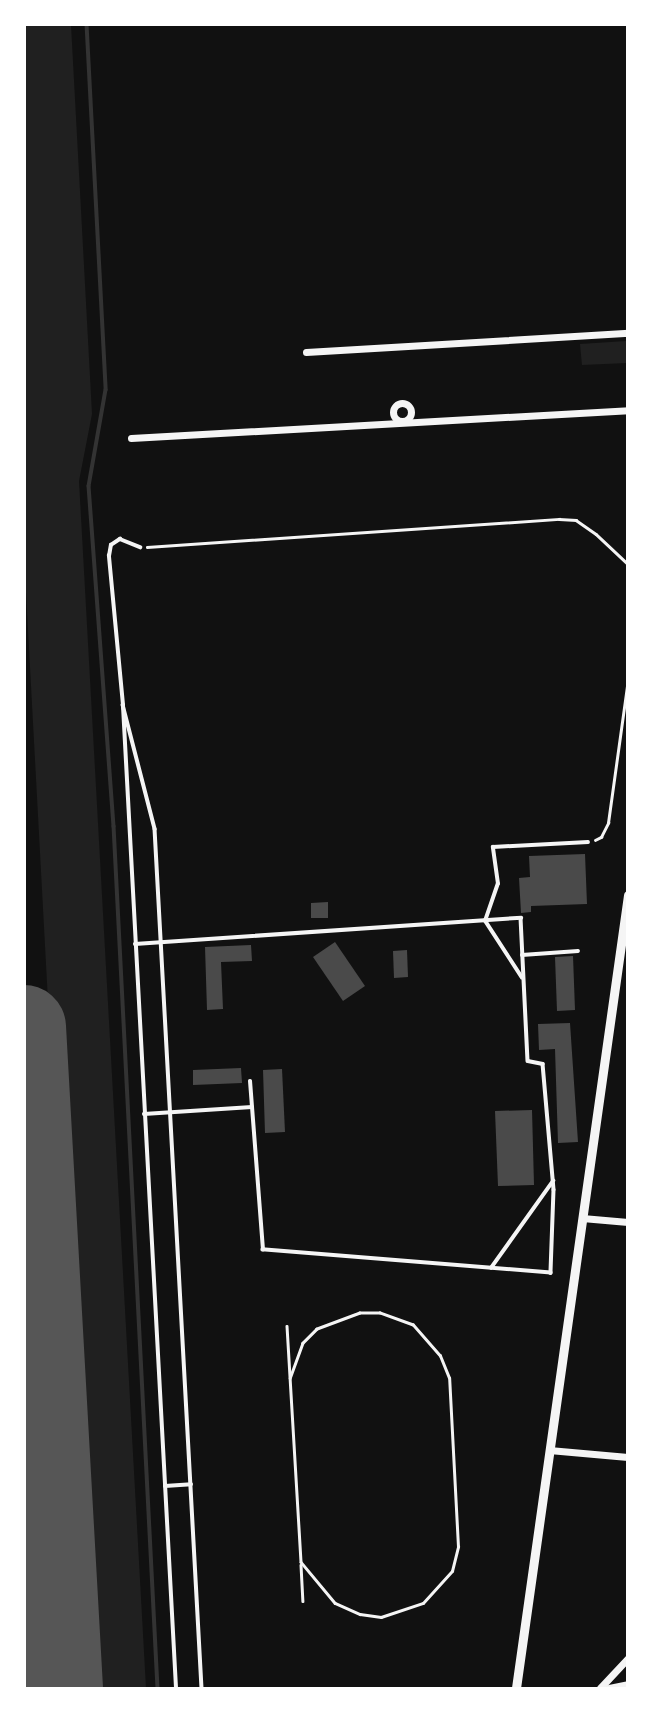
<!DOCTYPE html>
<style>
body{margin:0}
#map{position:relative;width:652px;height:1713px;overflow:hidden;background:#111;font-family:Quicksand,sans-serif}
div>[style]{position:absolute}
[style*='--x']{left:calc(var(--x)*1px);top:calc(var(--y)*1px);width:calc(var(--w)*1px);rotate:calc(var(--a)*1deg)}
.green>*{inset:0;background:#202020}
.stream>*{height:3.5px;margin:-1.75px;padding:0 1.75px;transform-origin:1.75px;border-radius:1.75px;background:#333}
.runway>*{height:84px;margin:-42px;padding:0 42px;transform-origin:42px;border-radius:42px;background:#565656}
.building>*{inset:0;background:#4a4a4a}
.path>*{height:2.5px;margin:-1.25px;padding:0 1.25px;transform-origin:1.25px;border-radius:1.25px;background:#f5f5f5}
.service>*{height:3.5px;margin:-1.75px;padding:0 1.75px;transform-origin:1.75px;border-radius:1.75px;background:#f5f5f5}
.minor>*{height:7px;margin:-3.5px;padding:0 3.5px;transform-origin:3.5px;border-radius:3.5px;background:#f5f5f5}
.minor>.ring{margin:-3.5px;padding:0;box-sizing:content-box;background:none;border:7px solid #f5f5f5;border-radius:50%}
.tertiary>*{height:9px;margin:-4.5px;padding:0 4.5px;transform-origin:4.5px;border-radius:4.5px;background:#f5f5f5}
span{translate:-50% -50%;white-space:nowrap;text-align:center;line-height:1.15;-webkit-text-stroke:7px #fff;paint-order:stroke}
.frame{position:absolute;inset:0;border:26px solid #fff;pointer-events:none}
</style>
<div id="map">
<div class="green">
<div style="clip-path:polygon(24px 25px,71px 25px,92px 414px,79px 481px,146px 1688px,85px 1688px,25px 574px)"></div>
<div style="clip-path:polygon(626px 341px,627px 363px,582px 365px,580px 344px)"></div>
<div style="clip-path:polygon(24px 1474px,25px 1474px,36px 1688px,25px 1688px)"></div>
</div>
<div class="stream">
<div style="--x:87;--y:24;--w:366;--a:87"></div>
<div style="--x:106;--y:390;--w:97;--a:100"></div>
<div style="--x:89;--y:486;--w:341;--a:85.8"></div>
<div style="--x:114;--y:826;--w:863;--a:87.08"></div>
</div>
<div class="runway">
<div style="--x:24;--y:1027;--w:662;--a:86.8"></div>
</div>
<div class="building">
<div style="clip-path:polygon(585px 854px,587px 904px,531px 906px,531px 912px,521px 913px,519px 878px,530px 877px,529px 856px)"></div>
<div style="clip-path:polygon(328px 902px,328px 918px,311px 918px,311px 903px)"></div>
<div style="clip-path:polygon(335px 942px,365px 986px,343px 1001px,313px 957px)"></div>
<div style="clip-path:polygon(251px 945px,252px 961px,221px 962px,223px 1009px,207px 1010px,205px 947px)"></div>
<div style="clip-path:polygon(407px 950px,408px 977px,394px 978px,393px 951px)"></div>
<div style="clip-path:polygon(573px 956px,575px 1010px,557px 1011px,555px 957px)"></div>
<div style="clip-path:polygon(570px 1023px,578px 1142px,558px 1143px,555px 1049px,539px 1050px,538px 1024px)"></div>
<div style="clip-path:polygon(241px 1068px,242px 1083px,193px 1085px,193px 1070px)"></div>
<div style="clip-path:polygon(282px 1069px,285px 1132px,265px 1133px,263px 1070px)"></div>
<div style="clip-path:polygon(532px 1110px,534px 1185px,498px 1186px,495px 1111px)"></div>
</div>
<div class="path">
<div style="--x:147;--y:547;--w:413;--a:-3.9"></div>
<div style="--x:559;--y:519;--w:17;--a:3"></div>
<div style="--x:576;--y:520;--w:24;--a:35"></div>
<div style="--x:596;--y:534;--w:44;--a:43.2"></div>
<div style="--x:595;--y:840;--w:7;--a:-27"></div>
<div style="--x:601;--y:837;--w:16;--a:-63"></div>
<div style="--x:608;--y:823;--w:145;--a:-82.1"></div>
<div style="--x:287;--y:1326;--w:236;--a:86.6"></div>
<div style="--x:301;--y:1562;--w:53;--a:50.3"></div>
<div style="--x:335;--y:1603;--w:27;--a:24"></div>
<div style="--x:360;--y:1614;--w:21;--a:8"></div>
<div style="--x:381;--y:1617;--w:44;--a:-18.4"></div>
<div style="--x:423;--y:1603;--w:43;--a:-47.8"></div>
<div style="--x:452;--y:1571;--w:25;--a:-76"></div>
<div style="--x:458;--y:1547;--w:169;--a:-93"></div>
<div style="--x:449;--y:1378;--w:24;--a:-112"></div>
<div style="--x:440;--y:1356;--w:41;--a:-131.1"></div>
<div style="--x:413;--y:1325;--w:35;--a:-160"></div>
<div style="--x:380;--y:1313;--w:20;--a:180"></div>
<div style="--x:360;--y:1313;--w:46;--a:159.6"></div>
<div style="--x:317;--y:1329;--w:20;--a:135"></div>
<div style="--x:303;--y:1343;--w:37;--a:110"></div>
<div style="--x:301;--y:1565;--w:36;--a:87"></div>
</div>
<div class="service">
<div style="--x:123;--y:705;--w:150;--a:-95.4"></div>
<div style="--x:109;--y:556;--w:11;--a:-80"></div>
<div style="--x:111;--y:545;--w:11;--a:-34"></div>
<div style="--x:120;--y:539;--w:22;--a:22"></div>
<div style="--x:135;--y:944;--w:387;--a:-3.9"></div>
<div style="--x:521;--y:918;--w:143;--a:87.2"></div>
<div style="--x:528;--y:1061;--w:15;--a:11"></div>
<div style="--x:543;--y:1064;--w:126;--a:85"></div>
<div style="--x:554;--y:1190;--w:83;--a:92.1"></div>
<div style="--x:551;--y:1273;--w:289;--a:-175.4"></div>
<div style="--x:263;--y:1250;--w:169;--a:-94.4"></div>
<div style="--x:522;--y:955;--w:56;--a:-4.1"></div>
<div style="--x:522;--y:978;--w:68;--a:-123"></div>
<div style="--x:485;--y:921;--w:39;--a:-71"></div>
<div style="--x:498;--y:884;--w:37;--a:-98"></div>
<div style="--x:493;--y:847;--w:95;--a:-3"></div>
<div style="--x:144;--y:1114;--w:108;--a:-3.7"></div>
<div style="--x:491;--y:1268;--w:107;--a:-54.5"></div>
<div style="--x:165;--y:1486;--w:26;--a:-4"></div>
<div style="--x:176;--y:1688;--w:984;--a:-93.09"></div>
<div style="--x:123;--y:705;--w:128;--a:75.5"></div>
<div style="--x:155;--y:829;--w:860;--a:86.87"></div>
</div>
<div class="minor">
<div style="--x:306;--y:352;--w:323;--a:-3.4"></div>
<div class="ring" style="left:393px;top:403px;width:11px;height:11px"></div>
<div style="--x:131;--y:438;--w:498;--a:-3.2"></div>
<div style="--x:582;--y:1218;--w:46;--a:5"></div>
<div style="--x:549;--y:1450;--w:79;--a:5.1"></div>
<div style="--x:600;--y:1688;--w:41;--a:-47"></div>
<div style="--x:609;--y:1688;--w:19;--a:-12"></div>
</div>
<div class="tertiary">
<div style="--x:516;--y:1688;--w:801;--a:-81.96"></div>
</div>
<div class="frame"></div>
</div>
